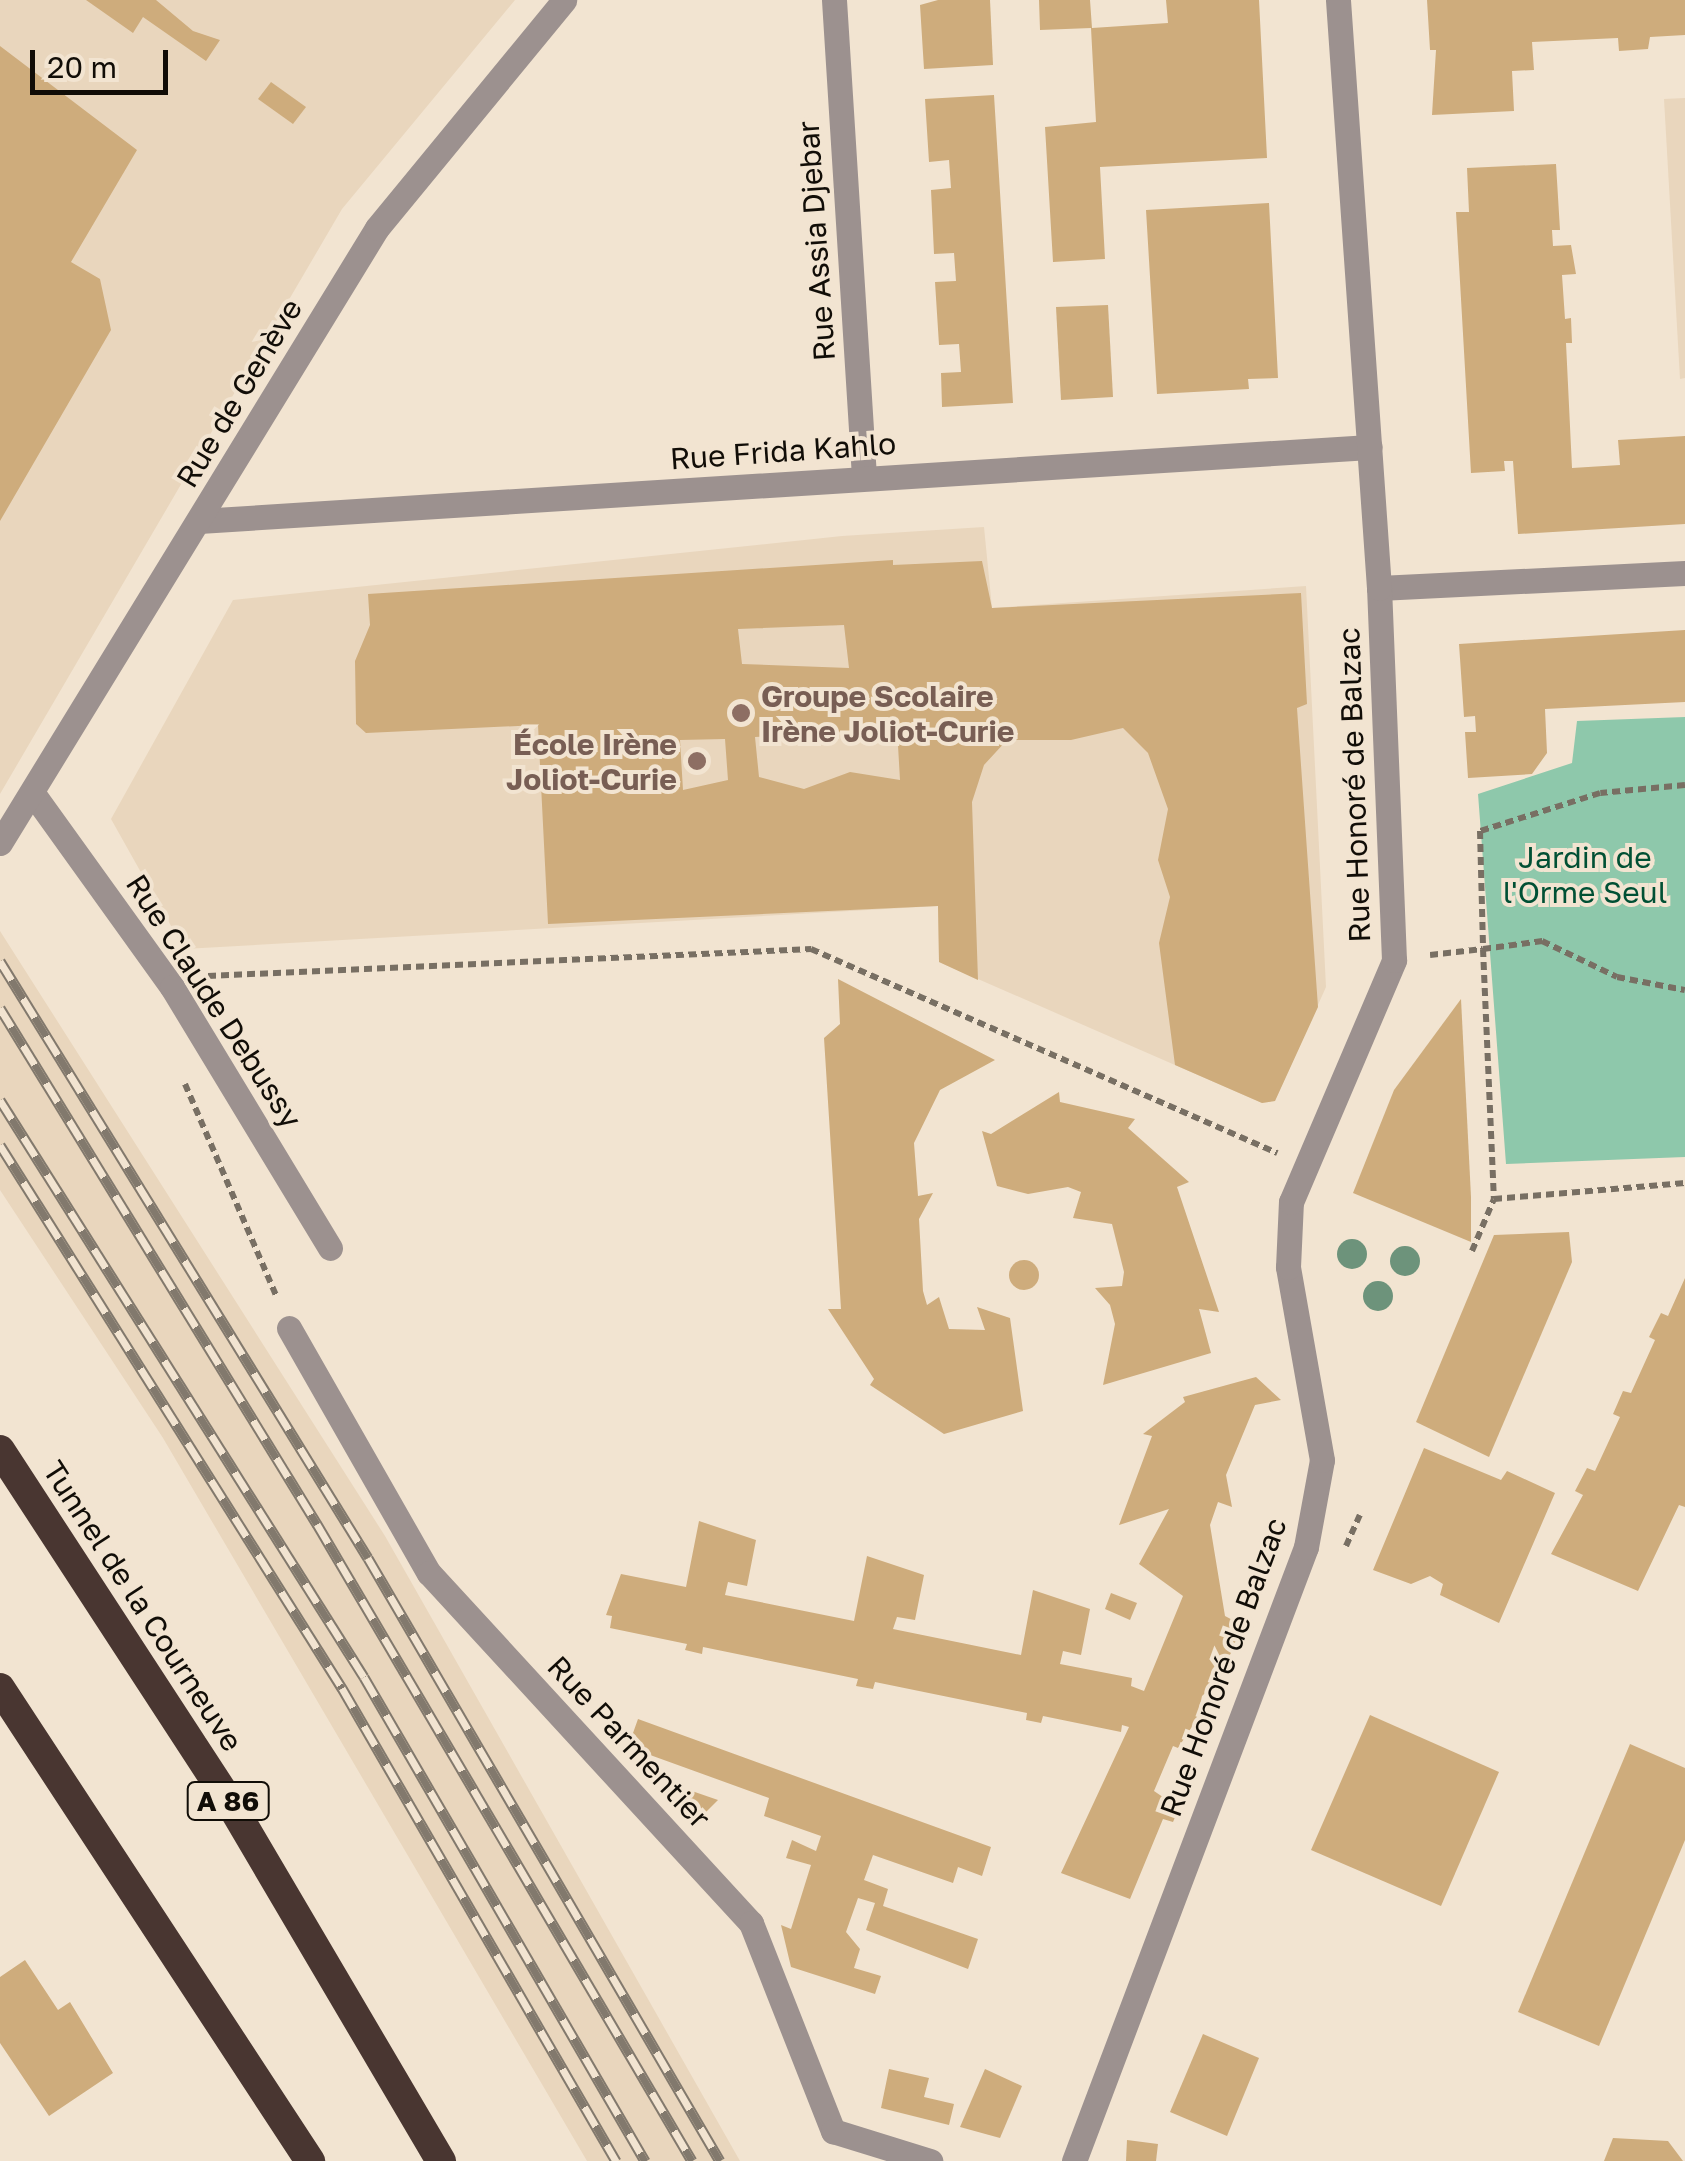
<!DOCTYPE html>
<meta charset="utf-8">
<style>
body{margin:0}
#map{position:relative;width:1685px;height:2161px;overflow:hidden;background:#f2e4d1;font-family:"Golos Text",sans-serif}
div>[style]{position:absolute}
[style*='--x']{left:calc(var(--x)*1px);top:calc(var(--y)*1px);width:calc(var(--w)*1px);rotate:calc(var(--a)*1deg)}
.built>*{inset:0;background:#e9d6bd}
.green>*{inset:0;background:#8ec8ab}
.building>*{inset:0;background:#ceac7c}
.round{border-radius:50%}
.path>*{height:6px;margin-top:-3px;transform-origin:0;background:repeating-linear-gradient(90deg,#786f63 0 8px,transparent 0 13px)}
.pedestrian>*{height:25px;margin:-12.5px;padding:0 12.5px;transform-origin:12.5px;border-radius:12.5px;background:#9c918f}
.minor>*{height:25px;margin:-12.5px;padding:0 12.5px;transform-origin:12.5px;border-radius:12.5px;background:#9c918f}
.motorway>*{height:30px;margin:-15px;padding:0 15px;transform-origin:15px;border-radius:15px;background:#493631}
.rail>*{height:11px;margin-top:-5.5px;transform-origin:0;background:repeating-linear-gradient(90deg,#f2e4d1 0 22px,#82796d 0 44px);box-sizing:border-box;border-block:2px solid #82796d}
.trees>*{width:30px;height:30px;margin:-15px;border-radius:50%;background:#6d937b}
.dots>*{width:28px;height:28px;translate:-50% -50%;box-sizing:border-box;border:5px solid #f2e4d1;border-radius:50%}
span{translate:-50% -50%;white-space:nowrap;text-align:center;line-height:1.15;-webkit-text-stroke:8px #f2e4d1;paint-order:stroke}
.shield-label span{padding:2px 8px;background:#f2e4d1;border:2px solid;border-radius:8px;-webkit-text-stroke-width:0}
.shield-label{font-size:28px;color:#110d07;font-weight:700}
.street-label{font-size:30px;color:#110d07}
.education-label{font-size:30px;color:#785e54;font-weight:700}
.left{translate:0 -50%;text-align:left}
.right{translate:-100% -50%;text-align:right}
.park-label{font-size:30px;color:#005034}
.scale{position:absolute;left:30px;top:50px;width:138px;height:45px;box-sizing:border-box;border:5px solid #110d07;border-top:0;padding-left:12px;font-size:30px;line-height:35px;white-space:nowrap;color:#110d07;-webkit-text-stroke:8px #f2e4d1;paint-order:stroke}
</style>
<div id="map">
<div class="built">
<div style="clip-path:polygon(0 0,515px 0,342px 209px,0 794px)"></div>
<div style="clip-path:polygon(1685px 98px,1685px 378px,1680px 379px,1664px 99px)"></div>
<div style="clip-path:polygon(984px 527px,992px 608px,1306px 586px,1326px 987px,1275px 1101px,1262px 1103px,939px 962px,938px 906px,184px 949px,111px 819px,233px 600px,842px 536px)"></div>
<div style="clip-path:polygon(0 931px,385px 1536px,740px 2161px,587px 2161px,163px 1438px,0 1190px)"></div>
</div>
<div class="green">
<div style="clip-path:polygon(1685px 717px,1685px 1157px,1506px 1164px,1478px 794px,1572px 763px,1577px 721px)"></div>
</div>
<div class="building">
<div style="clip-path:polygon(86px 0,156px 0,193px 31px,220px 40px,206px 61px,143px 17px,133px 33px)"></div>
<div style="clip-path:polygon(938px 0,990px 0,993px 65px,924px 69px,920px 5px)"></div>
<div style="clip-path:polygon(1039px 0,1090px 0,1092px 28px,1168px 23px,1166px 0,1259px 0,1267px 158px,1100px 167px,1105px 259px,1053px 262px,1045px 127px,1096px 122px,1091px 28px,1040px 30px)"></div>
<div style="clip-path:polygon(1427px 0,1685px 0,1685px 35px,1650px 37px,1648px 49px,1619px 51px,1618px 38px,1532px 42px,1534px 70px,1512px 71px,1514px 111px,1432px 115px,1436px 50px,1430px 50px)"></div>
<div style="clip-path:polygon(0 46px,137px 150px,71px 262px,100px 279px,111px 330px,0 521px)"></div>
<div style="clip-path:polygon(271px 82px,306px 107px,293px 124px,258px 99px)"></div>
<div style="clip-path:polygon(994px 95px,1013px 403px,942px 407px,941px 373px,961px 372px,959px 344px,939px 345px,935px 282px,956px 281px,954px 253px,934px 254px,931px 190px,951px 188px,949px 160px,929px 162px,925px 99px)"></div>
<div style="clip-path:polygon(1556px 164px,1560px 230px,1552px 230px,1553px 246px,1571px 245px,1576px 274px,1562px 275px,1565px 319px,1571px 318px,1572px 343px,1566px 343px,1572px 468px,1620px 465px,1618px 440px,1685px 436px,1685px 524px,1518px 534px,1513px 461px,1504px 461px,1505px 471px,1471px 473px,1456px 212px,1469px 212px,1467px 168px)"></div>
<div style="clip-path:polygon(1269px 203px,1278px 378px,1248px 379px,1249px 389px,1157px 394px,1146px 210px)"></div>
<div style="clip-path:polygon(1108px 305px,1113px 397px,1061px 400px,1056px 307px)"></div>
<div style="clip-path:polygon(evenodd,893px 560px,893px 565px,982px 561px,992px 608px,1301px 593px,1307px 704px,1297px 708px,1318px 1007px,1275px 1101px,1262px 1103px,1175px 1065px,1159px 943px,1170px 897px,1158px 860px,1168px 809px,1148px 753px,1123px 728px,1071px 740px,1007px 740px,984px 765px,972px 802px,978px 980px,939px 962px,938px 906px,548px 924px,538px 725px,366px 733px,356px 724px,355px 661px,370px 625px,368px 594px,893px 560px,844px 625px,849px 668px,742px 664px,738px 629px,844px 625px,893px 560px,897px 728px,900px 780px,850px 772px,804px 789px,759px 777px,755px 737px,897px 728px,893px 560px,725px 739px,728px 780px,683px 790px,680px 740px,725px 739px)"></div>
<div style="clip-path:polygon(1685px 630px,1685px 702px,1545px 709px,1547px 753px,1532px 774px,1468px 778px,1465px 732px,1476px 732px,1475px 716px,1464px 717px,1459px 644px)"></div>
<div style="clip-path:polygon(838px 979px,995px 1060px,940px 1090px,914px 1143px,918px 1196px,933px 1193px,919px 1219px,923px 1291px,927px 1305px,939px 1297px,949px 1329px,985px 1330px,977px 1307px,1010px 1318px,1023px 1411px,944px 1434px,870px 1385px,874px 1379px,828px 1309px,841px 1309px,824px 1038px,840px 1024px)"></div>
<div style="clip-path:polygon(1461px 999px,1471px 1197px,1471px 1242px,1353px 1193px,1394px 1090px)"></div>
<div style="clip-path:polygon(1059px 1092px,1060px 1102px,1135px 1119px,1128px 1128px,1189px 1182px,1177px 1187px,1219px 1312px,1199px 1309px,1211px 1353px,1103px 1385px,1115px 1324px,1110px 1305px,1095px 1288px,1122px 1286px,1124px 1272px,1112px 1224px,1073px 1218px,1081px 1192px,1068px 1187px,1028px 1194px,997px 1186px,982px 1131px,991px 1134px)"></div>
<div style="clip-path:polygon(1569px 1232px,1572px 1262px,1489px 1457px,1416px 1422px,1494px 1235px)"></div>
<div class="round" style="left:1009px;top:1260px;width:30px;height:30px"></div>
<div style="clip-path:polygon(1685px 1278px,1685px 1507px,1679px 1505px,1638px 1591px,1551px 1554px,1583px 1495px,1575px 1491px,1587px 1468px,1595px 1471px,1620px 1417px,1613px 1414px,1623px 1391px,1631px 1393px,1655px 1340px,1649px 1337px,1661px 1313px,1668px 1316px)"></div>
<div style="clip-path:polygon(1256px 1377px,1281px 1400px,1255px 1405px,1226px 1475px,1232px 1507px,1218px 1502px,1210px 1525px,1225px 1616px,1242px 1625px,1221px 1678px,1202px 1696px,1197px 1719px,1178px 1748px,1173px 1746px,1154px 1791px,1179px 1808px,1173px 1822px,1163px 1819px,1130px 1899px,1061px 1873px,1129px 1727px,1122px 1725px,1121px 1732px,1043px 1716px,1041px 1723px,1026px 1720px,1027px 1713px,875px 1682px,873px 1689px,856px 1686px,858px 1679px,703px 1647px,702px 1654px,685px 1650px,687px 1644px,610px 1628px,612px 1616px,606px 1615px,621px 1574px,686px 1587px,699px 1521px,756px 1540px,747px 1586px,728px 1582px,725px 1595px,854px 1621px,867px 1556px,924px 1575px,915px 1620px,897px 1617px,893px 1629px,1021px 1655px,1033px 1590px,1090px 1609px,1081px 1655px,1063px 1651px,1060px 1664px,1132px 1678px,1131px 1686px,1144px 1691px,1183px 1596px,1139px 1564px,1169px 1509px,1119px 1525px,1152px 1436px,1143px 1434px,1185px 1402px,1183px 1397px)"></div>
<div style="clip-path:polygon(1424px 1448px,1501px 1480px,1507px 1471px,1555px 1493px,1499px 1623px,1440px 1595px,1443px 1584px,1430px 1576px,1411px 1584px,1373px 1570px)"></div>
<div style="clip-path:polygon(1111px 1593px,1137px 1603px,1130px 1620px,1105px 1609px)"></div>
<div style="clip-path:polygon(1370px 1715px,1499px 1772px,1441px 1906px,1311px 1850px)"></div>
<div style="clip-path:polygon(638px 1719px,991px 1847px,982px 1876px,958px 1867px,953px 1883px,873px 1855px,864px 1880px,888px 1889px,883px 1906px,978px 1939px,968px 1969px,866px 1930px,875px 1903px,858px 1898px,846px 1932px,860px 1949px,854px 1968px,881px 1976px,875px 1994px,791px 1967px,781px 1925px,791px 1929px,811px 1865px,786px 1858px,792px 1840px,816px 1851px,821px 1836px,764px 1816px,769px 1798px,628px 1747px)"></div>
<div style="clip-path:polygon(1630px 1744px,1685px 1768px,1685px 1840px,1599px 2046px,1518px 2012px)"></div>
<div style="clip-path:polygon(689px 1790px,718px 1800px,697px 1821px,682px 1807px)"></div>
<div style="clip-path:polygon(25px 1960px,58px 2010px,70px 2002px,113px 2073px,49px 2116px,0 2043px,0 1977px)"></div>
<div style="clip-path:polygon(1203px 2034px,1259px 2058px,1227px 2136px,1170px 2112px)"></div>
<div style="clip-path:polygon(889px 2069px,929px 2078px,924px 2097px,954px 2104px,949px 2125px,881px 2108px)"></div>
<div style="clip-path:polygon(985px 2069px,1022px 2086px,1000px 2138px,960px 2127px)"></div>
<div style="clip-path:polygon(1613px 2138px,1668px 2141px,1683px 2161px,1604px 2161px)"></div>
<div style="clip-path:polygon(1127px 2140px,1158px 2144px,1156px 2161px,1126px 2161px)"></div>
</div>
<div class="path">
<div style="--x:1685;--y:785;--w:85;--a:174.6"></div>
<div style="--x:1600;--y:793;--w:126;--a:162.4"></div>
<div style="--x:1480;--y:831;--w:118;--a:88.5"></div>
<div style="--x:1483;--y:949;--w:60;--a:-7.7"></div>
<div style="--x:1542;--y:941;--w:83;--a:25.6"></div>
<div style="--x:1617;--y:977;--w:69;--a:10.8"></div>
<div style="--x:1430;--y:955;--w:53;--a:-6.5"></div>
<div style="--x:1483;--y:949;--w:250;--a:87.5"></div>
<div style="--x:1494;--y:1199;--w:192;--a:-4.8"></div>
<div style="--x:208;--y:976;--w:604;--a:-2.56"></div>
<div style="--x:811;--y:949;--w:509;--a:23.64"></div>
<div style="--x:185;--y:1084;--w:233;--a:66.7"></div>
<div style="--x:1472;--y:1251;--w:56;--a:-67.1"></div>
<div style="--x:1346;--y:1546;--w:34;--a:-66"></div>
</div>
<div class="pedestrian">
<div style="--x:834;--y:0;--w:479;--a:86.4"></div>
</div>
<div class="minor">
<div style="--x:199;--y:521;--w:1173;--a:-3.62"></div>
<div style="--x:1379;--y:588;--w:306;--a:-2.8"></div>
<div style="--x:34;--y:795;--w:236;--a:54.3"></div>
<div style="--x:172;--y:987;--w:305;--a:58.8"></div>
<div style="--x:0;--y:843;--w:721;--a:-58.49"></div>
<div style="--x:377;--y:228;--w:295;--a:-50.6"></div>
<div style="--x:289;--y:1328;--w:282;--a:60.3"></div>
<div style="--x:429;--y:1573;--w:476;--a:47.4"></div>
<div style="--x:751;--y:1923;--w:224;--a:68.5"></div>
<div style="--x:833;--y:2131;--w:102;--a:17.2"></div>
<div style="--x:1074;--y:2161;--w:656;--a:-69.3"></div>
<div style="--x:1306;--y:1547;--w:88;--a:-79.6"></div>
<div style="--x:1322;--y:1460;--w:196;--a:-100"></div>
<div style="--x:1288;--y:1267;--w:65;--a:-87.4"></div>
<div style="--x:1291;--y:1202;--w:263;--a:-66.9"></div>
<div style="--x:1394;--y:960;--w:372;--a:-92.3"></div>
<div style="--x:1379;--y:588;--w:589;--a:-93.99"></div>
</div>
<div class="motorway">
<div style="--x:0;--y:1450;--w:427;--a:56.9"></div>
<div style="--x:233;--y:1808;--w:410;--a:59.5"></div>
<div style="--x:0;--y:1688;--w:566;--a:56.76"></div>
</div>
<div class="rail">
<div style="--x:0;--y:961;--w:701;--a:58.35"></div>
<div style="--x:368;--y:1558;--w:698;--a:59.73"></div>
<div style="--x:0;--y:1008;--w:606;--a:58.44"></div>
<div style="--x:317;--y:1524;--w:739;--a:59.51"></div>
<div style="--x:0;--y:1100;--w:682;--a:57.75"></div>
<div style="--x:364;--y:1677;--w:560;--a:59.86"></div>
<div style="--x:0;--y:1145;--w:642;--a:57.8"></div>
<div style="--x:342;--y:1688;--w:547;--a:59.92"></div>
</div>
<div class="trees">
<div style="left:1352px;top:1254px"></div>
<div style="left:1405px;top:1261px"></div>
<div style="left:1378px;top:1296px"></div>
</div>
<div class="dots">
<div style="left:741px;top:713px;background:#8d6e63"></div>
<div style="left:697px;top:761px;background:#8d6e63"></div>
</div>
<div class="shield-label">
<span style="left:228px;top:1801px">A 86</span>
</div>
<div class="street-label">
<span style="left:816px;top:241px;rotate:-94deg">Rue Assia Djebar</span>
<span style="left:239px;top:393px;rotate:-59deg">Rue de Genève</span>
<span style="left:783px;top:451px;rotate:-4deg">Rue Frida Kahlo</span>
<span style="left:1354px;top:785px;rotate:-92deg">Rue Honoré de Balzac</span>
<span style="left:214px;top:1001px;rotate:57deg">Rue Claude Debussy</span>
<span style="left:143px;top:1606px;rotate:57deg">Tunnel de la Courneuve</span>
<span style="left:1223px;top:1667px;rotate:-70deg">Rue Honoré de Balzac</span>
<span style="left:629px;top:1742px;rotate:47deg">Rue Parmentier</span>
</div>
<div class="education-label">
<span class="left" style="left:761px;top:713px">Groupe Scolaire<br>Irène Joliot-Curie</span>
<span class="right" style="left:677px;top:761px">École Irène<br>Joliot-Curie</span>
</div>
<div class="park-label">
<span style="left:1585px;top:874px">Jardin de<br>l'Orme Seul</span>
</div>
<div class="scale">20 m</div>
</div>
